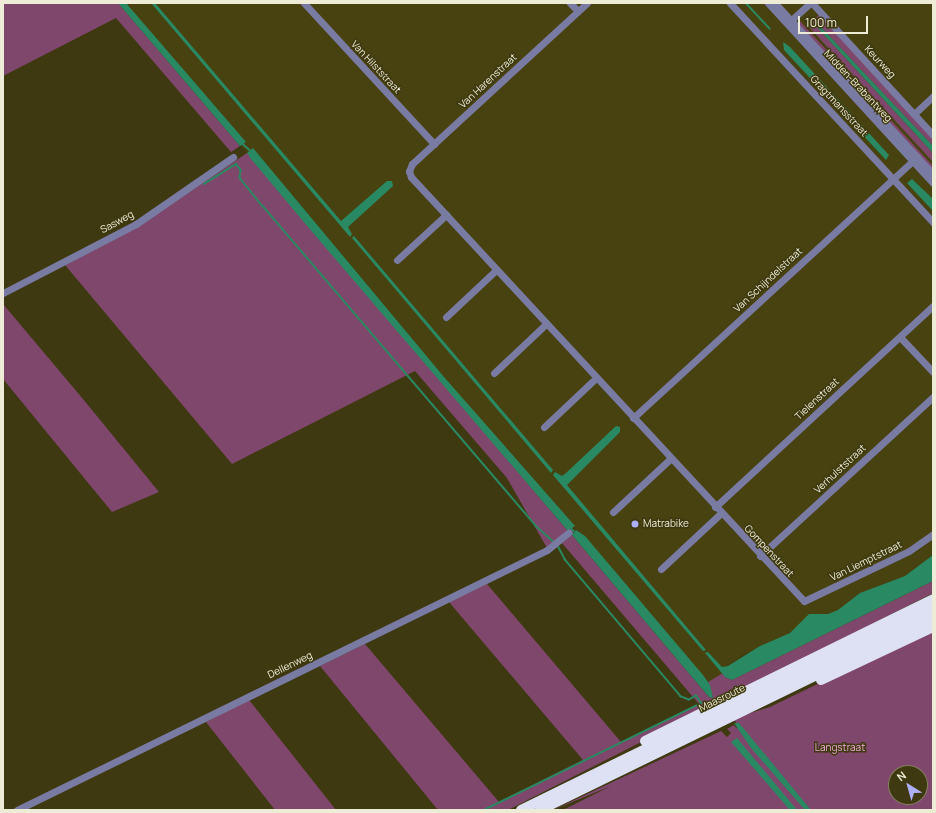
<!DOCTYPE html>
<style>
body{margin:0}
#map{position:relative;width:936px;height:813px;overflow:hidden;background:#3e3910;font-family:Manrope,sans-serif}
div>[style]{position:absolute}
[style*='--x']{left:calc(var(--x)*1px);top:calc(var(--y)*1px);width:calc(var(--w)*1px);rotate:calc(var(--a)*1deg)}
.built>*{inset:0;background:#484210}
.green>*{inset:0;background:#7f476b}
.water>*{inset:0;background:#298962}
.stream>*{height:1.5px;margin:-0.75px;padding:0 0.75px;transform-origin:0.75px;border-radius:0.75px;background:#298962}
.minor>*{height:7px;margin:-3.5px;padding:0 3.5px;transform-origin:3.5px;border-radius:3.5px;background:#797ba3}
.highway>*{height:10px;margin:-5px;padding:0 5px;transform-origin:5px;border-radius:5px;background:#dee0f3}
.dots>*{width:11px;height:11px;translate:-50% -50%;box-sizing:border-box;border:2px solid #3e3910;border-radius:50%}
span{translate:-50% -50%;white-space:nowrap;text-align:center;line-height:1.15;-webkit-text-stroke:3px #3e3910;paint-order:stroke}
.street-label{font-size:10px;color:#eeecd6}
.poi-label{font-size:10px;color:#eeecd6}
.left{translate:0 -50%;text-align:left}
.park-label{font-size:10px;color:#f2acd6}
.frame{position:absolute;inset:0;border:4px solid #eeecd6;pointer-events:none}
.north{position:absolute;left:888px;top:765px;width:40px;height:40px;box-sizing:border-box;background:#3e3910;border:1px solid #84815f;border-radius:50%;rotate:323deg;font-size:11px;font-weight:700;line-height:16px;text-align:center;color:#eeecd6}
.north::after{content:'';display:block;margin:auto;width:14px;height:18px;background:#adaffb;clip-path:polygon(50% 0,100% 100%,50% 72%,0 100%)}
.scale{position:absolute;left:798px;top:16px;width:70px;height:18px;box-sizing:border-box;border:2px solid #eeecd6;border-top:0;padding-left:5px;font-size:12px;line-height:14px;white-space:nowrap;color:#eeecd6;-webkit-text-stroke:3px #3e3910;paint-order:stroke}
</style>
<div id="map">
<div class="built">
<div style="clip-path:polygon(117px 3px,933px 3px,933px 555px,905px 576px,877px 586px,838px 610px,828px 614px,809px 614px,790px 633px,743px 655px,728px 666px,722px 667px,708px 652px,706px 655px,723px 673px,708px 682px)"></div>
</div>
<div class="green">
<div style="clip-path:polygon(3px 3px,118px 3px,240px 146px,231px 152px,116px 18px,3px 76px)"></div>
<div style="clip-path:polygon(819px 15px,933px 138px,933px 146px,817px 23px,816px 26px,933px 153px,933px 162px,808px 26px)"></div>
<div style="clip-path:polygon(799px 20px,933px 166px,933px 172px,799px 26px)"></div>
<div style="clip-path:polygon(247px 153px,568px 531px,547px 548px,507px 478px,415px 371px,232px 464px,65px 265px,141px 225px)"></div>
<div style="clip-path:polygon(3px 304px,83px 399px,159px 492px,112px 512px,3px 379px)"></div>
<div style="clip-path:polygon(572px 535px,681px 664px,709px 697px,713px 698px,708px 682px,723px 673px,725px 677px,732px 680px,933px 581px,933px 593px,508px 810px,438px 810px,320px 666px,365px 644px,499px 802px,583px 760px,449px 602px,487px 584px,621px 742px,699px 704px,562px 543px)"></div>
<div style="clip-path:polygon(evenodd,933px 628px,933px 810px,563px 810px,611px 786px,553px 810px,721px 731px,727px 737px,731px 733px,727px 729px,734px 725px,737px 729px,736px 722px,731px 719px,770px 707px,933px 628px,896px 773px,920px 773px,920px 797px,896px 797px,896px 773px)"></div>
<div style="clip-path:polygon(249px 700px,336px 810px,275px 810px,206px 722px)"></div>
</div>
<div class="water">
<div style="clip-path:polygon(118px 3px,126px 3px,246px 142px,240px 146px)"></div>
<div style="clip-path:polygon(151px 3px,155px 3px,341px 221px,387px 181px,392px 181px,393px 186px,348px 227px,352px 234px,350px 237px)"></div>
<div style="clip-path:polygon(817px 23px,933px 146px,933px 153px,816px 26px)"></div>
<div style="clip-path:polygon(783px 42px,790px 47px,889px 155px,886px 160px,784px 50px)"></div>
<div style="clip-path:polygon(253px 148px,444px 377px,575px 526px,568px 531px,308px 227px,251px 159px,247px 153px)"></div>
<div style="clip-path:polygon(912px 179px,933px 199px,933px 211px,907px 183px)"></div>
<div style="clip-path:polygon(354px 236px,553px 470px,551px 473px,352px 238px)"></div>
<div style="clip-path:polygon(616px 426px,620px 427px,620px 432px,567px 485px,706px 650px,703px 651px,553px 475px,555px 472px,562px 476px,566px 473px)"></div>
<div style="clip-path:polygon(576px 530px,585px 536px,703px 675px,710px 685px,713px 698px,709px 697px,681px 664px,572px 535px)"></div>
<div style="clip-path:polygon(933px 555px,933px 581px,732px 680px,725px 677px,705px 653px,708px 652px,722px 667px,728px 666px,760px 646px,790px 633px,809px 614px,828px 614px,838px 610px,860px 593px,905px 576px)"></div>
<div style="clip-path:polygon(734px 723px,739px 723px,811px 810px,805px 810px,751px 748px)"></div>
<div style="clip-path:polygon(737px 738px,797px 810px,790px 810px,731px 742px)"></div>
</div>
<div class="stream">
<div style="--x:746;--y:3;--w:35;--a:47"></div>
<div style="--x:243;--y:144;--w:9;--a:41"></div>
<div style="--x:204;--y:184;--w:38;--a:-32"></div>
<div style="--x:236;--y:164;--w:8;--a:50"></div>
<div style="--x:241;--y:170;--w:8;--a:97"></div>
<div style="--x:240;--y:178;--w:36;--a:51"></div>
<div style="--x:263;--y:206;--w:419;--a:49.5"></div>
<div style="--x:535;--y:525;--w:24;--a:42"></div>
<div style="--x:572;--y:529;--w:3;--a:45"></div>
<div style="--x:484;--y:810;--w:242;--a:-26.2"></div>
<div style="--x:701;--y:703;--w:9;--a:-126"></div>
<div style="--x:696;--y:696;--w:8;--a:150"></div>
<div style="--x:689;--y:700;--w:9;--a:-159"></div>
<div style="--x:681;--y:697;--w:180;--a:-130.3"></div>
<div style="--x:565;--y:560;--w:17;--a:-118"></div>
</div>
<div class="minor">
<div style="--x:304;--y:3;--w:192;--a:47.3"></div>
<div style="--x:570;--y:3;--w:11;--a:45"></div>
<div style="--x:587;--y:3;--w:238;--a:137.4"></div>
<div style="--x:412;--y:164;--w:8;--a:113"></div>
<div style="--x:409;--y:171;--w:6;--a:72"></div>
<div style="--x:411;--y:177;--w:578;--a:47.17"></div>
<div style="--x:804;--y:601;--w:116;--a:-25.5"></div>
<div style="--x:909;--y:551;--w:29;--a:-35"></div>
<div style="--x:730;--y:3;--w:299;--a:47.2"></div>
<div style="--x:768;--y:3;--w:244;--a:47.5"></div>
<div style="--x:775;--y:3;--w:233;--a:47.3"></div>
<div style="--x:812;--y:3;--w:179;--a:47.5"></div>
<div style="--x:788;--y:23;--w:30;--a:-42"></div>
<div style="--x:914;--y:114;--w:26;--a:-43"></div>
<div style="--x:397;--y:260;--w:67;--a:-42.6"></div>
<div style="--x:3;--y:293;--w:150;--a:-27.4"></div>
<div style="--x:136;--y:224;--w:118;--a:-34.6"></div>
<div style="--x:446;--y:317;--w:69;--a:-43.2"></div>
<div style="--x:900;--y:337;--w:48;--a:46.7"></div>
<div style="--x:494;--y:373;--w:71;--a:-43.3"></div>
<div style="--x:633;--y:418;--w:386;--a:-42.6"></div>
<div style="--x:544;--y:427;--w:71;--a:-43.3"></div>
<div style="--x:715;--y:507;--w:297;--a:-42.7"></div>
<div style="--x:613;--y:512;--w:78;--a:-42.9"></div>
<div style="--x:760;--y:556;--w:235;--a:-42.6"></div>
<div style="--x:661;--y:569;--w:82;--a:-43"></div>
<div style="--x:17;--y:810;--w:590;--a:-26.13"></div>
<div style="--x:547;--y:550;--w:28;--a:-39"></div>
</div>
<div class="highway">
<div style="--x:821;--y:680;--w:124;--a:-25.3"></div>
<div style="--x:645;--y:741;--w:321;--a:-26.2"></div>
<div style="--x:521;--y:810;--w:459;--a:-26.1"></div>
<div style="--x:540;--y:810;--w:437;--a:-26"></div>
</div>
<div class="dots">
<div style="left:635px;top:524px;background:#adaffb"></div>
</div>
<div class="street-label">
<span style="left:880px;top:62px;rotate:47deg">Keurweg</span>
<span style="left:376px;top:67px;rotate:47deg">Van Hilststraat</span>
<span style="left:488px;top:81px;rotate:-43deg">Van Harenstraat</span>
<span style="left:858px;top:86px;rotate:47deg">Midden-Brabantweg</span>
<span style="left:839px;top:106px;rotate:47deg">Gragtmansstraat</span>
<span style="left:117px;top:222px;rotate:-29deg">Sasweg</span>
<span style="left:768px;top:280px;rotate:-43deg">Van Schijndelstraat</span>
<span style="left:817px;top:399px;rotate:-43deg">Tielenstraat</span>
<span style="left:840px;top:469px;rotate:-43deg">Verhulststraat</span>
<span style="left:769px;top:551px;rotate:47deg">Gompenstraat</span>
<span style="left:866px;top:561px;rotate:-26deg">Van Liemptstraat</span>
<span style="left:290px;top:665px;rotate:-26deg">Dellenweg</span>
<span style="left:722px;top:698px;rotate:-26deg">Maasroute</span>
</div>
<div class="poi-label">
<span class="left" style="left:643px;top:524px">Matrabike</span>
</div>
<div class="park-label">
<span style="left:840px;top:748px">Langstraat</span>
</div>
<div class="frame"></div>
<div class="north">N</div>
<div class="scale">100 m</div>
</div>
